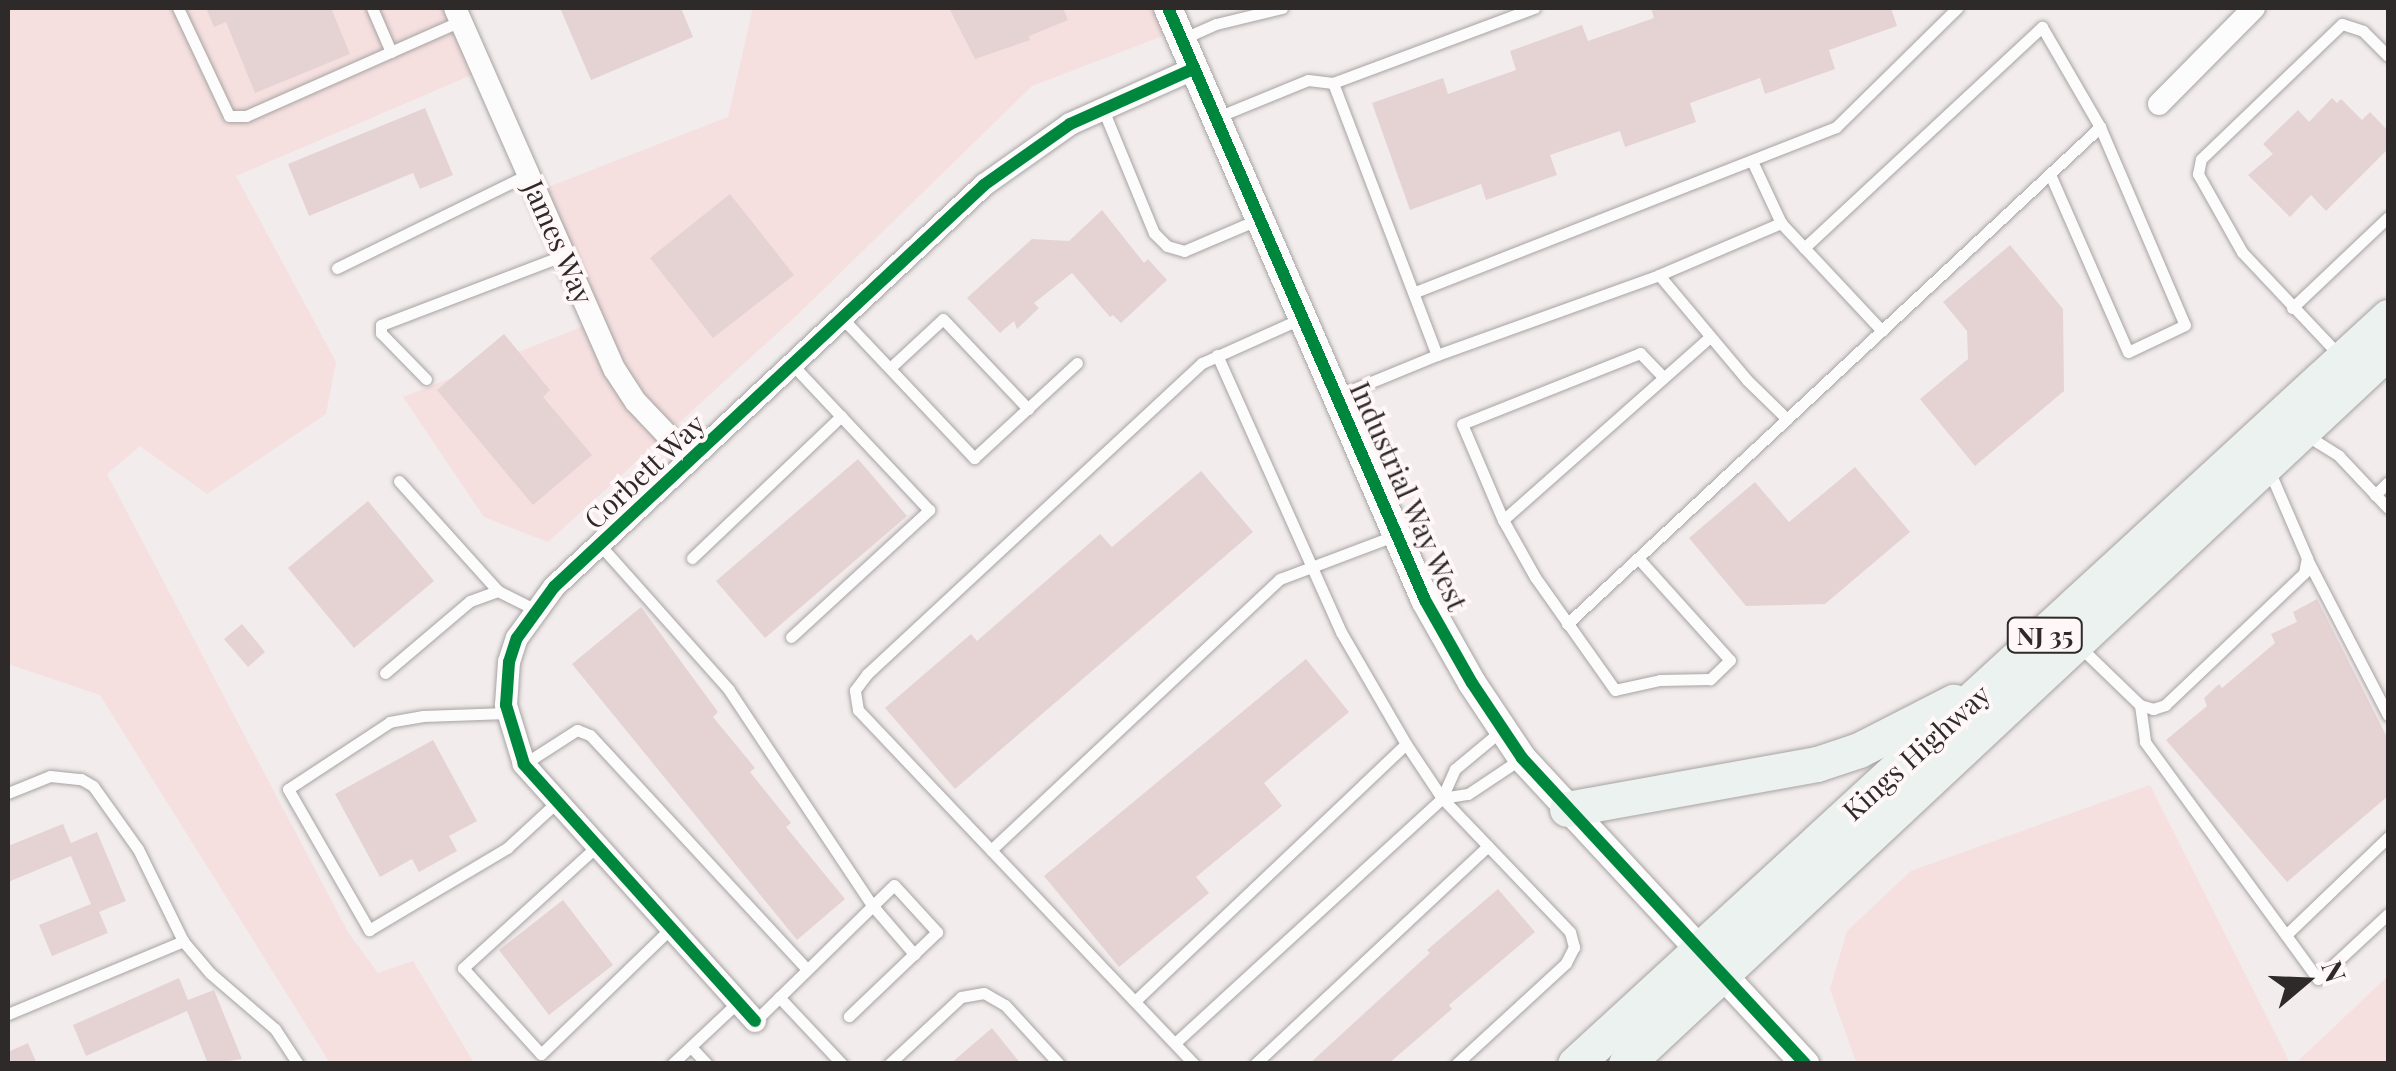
<!DOCTYPE html>
<style>
body{margin:0}
#map{position:relative;width:2396px;height:1071px;overflow:hidden;background:#f2ecec;font-family:"Playfair Display",serif}
div>[style]{position:absolute}
[style*='--x']{left:calc(var(--x)*1px);top:calc(var(--y)*1px);width:calc(var(--w)*1px);rotate:calc(var(--a)*1deg)}
.green>*{inset:0;background:#f5dfdf}
.building>*{inset:0;background:#e5d3d4}
.roads{filter:drop-shadow(0 0 2px #a8a3a3) drop-shadow(0 0 2px #a8a3a3)}
.service>*{height:11px;margin:-5.5px;padding:0 5.5px;transform-origin:5.5px;border-radius:5.5px;background:#fdfcfc}
.minor>*{height:22px;margin:-11px;padding:0 11px;transform-origin:11px;border-radius:11px;background:#fdfcfc}
.tertiary>*{height:28px;margin:-14px;padding:0 14px;transform-origin:14px;border-radius:14px;background:#fdfcfc}
.primary>*{height:35px;margin:-17.5px;padding:0 17.5px;transform-origin:17.5px;border-radius:17.5px;background:#ebf2f0}
.cycleway>*{height:12px;margin:-6px;padding:0 6px;transform-origin:6px;border-radius:6px;background:#00873e}
span{translate:-50% -50%;white-space:nowrap;text-align:center;line-height:1.15;-webkit-text-stroke:8px #fff7f8;paint-order:stroke}
.shield-label span{padding:2px 8px;background:#fff7f8;border:2px solid;border-radius:8px;-webkit-text-stroke-width:0}
.shield-label{font-size:25px;color:#2f2a2a;font-weight:700}
.street-label{font-size:28px;color:#2f2a2a}
.frame{position:absolute;inset:0;border:10px solid #2f2a2a;pointer-events:none}
.north{position:absolute;left:2256px;top:931px;width:100px;height:100px;-webkit-text-stroke:8px #fff7f8;paint-order:stroke;rotate:71deg;font-size:28px;font-weight:700;line-height:40px;text-align:center;color:#2f2a2a}
.north::after{content:'';display:block;margin:auto;width:35px;height:45px;background:#2f2a2a;clip-path:polygon(50% 0,100% 100%,50% 72%,0 100%)}
</style>
<div id="map">
<div class="green">
<div style="clip-path:polygon(8px 8px,443px 8px,476px 73px,236px 176px,336px 362px,326px 414px,207px 494px,140px 446px,107px 474px,349px 934px,378px 973px,413px 961px,474px 1063px,330px 1063px,100px 695px,8px 664px)"></div>
<div style="clip-path:polygon(753px 8px,1163px 8px,1173px 32px,1032px 86px,794px 318px,548px 542px,484px 517px,403px 397px,592px 323px,533px 193px,728px 117px)"></div>
<div style="clip-path:polygon(2150px 785px,2290px 1063px,1860px 1064px,1855px 1059px,1830px 989px,1847px 931px,1911px 871px)"></div>
<div style="clip-path:polygon(2388px 976px,2388px 1061px,2296px 1063px)"></div>
</div>
<div class="building">
<div style="clip-path:polygon(206px 8px,331px 8px,350px 54px,255px 93px,226px 22px,214px 27px)"></div>
<div style="clip-path:polygon(560px 8px,681px 8px,693px 37px,591px 80px)"></div>
<div style="clip-path:polygon(949px 8px,1063px 8px,1068px 20px,1029px 36px,1030px 40px,975px 59px)"></div>
<div style="clip-path:polygon(1651px 8px,1891px 8px,1897px 26px,1829px 50px,1835px 69px,1765px 94px,1760px 78px,1690px 103px,1696px 122px,1625px 147px,1620px 131px,1550px 155px,1557px 175px,1486px 200px,1481px 184px,1410px 210px,1372px 103px,1443px 78px,1448px 94px,1516px 70px,1510px 51px,1582px 25px,1588px 41px,1654px 18px)"></div>
<div style="clip-path:polygon(2332px 98px,2337px 103px,2341px 99px,2362px 120px,2370px 112px,2388px 131px,2388px 149px,2326px 211px,2311px 195px,2290px 217px,2248px 175px,2273px 154px,2263px 144px,2298px 110px,2309px 122px)"></div>
<div style="clip-path:polygon(425px 108px,453px 175px,420px 189px,413px 173px,309px 216px,288px 164px)"></div>
<div style="clip-path:polygon(730px 194px,794px 275px,713px 338px,650px 258px)"></div>
<div style="clip-path:polygon(1102px 210px,1144px 263px,1148px 259px,1167px 280px,1121px 323px,1113px 315px,1110px 317px,1072px 273px,1034px 303px,1039px 308px,1017px 329px,1014px 321px,1000px 333px,967px 298px,1032px 239px,1069px 241px)"></div>
<div style="clip-path:polygon(2010px 245px,2063px 309px,2064px 391px,1975px 466px,1920px 399px,1968px 359px,1967px 331px,1943px 302px)"></div>
<div style="clip-path:polygon(504px 334px,550px 390px,543px 397px,592px 455px,533px 505px,437px 390px)"></div>
<div style="clip-path:polygon(858px 459px,907px 516px,765px 638px,716px 581px)"></div>
<div style="clip-path:polygon(1855px 467px,1910px 532px,1825px 604px,1746px 606px,1689px 538px,1755px 482px,1789px 522px)"></div>
<div style="clip-path:polygon(1201px 471px,1253px 532px,955px 789px,885px 708px,971px 634px,977px 641px,1100px 534px,1112px 547px)"></div>
<div style="clip-path:polygon(368px 501px,434px 581px,354px 648px,288px 568px)"></div>
<div style="clip-path:polygon(2317px 599px,2388px 739px,2388px 796px,2287px 882px,2166px 740px,2207px 706px,2204px 698px,2219px 684px,2222px 688px,2275px 643px,2271px 634px,2297px 622px,2293px 612px)"></div>
<div style="clip-path:polygon(641px 607px,718px 712px,713px 717px,755px 768px,750px 772px,791px 823px,786px 827px,845px 899px,797px 940px,572px 664px)"></div>
<div style="clip-path:polygon(242px 624px,265px 652px,248px 667px,224px 639px)"></div>
<div style="clip-path:polygon(1306px 659px,1349px 712px,1264px 783px,1282px 806px,1196px 877px,1209px 893px,1119px 967px,1044px 876px)"></div>
<div style="clip-path:polygon(433px 740px,477px 821px,449px 836px,457px 851px,419px 872px,412px 859px,380px 877px,335px 794px)"></div>
<div style="clip-path:polygon(63px 824px,71px 843px,97px 832px,126px 901px,99px 912px,108px 933px,52px 956px,39px 925px,91px 904px,71px 856px,8px 882px,8px 846px)"></div>
<div style="clip-path:polygon(1498px 889px,1535px 932px,1449px 1005px,1452px 1009px,1388px 1064px,1309px 1064px,1430px 953px,1427px 950px)"></div>
<div style="clip-path:polygon(563px 900px,613px 965px,549px 1015px,499px 950px)"></div>
<div style="clip-path:polygon(179px 978px,188px 1000px,214px 990px,242px 1059px,208px 1064px,187px 1011px,86px 1056px,73px 1025px)"></div>
<div style="clip-path:polygon(992px 1028px,1021px 1064px,950px 1064px)"></div>
<div style="clip-path:polygon(28px 1043px,37px 1064px,8px 1064px,8px 1052px)"></div>
</div>
<div class="roads">
<div class="service">
<div style="--x:178;--y:8;--w:119;--a:64.7"></div>
<div style="--x:229;--y:116;--w:17;--a:0"></div>
<div style="--x:246;--y:116;--w:234;--a:-23.9"></div>
<div style="--x:372;--y:8;--w:48;--a:66.6"></div>
<div style="--x:1182;--y:39;--w:37;--a:-24"></div>
<div style="--x:1216;--y:24;--w:68;--a:-13.6"></div>
<div style="--x:1333;--y:83;--w:291;--a:69.1"></div>
<div style="--x:1102;--y:107;--w:136;--a:67.6"></div>
<div style="--x:1154;--y:233;--w:18;--a:45"></div>
<div style="--x:1167;--y:246;--w:18;--a:16"></div>
<div style="--x:1184;--y:251;--w:82;--a:-23.1"></div>
<div style="--x:1215;--y:118;--w:100;--a:-22.2"></div>
<div style="--x:1308;--y:80;--w:25;--a:7"></div>
<div style="--x:1333;--y:83;--w:215;--a:-20.5"></div>
<div style="--x:1752;--y:161;--w:68;--a:64.9"></div>
<div style="--x:1781;--y:223;--w:148;--a:46.9"></div>
<div style="--x:1804;--y:248;--w:325;--a:-42.9"></div>
<div style="--x:2042;--y:27;--w:116;--a:59.9"></div>
<div style="--x:2100;--y:127;--w:215;--a:66.8"></div>
<div style="--x:2185;--y:325;--w:63;--a:154.7"></div>
<div style="--x:2128;--y:352;--w:194;--a:-113.7"></div>
<div style="--x:337;--y:268;--w:214;--a:-26.1"></div>
<div style="--x:1659;--y:275;--w:137;--a:50"></div>
<div style="--x:1747;--y:380;--w:56;--a:44.3"></div>
<div style="--x:1415;--y:292;--w:452;--a:-21.4"></div>
<div style="--x:1836;--y:127;--w:170;--a:-44.5"></div>
<div style="--x:2292;--y:308;--w:132;--a:-43.5"></div>
<div style="--x:844;--y:320;--w:190;--a:46.7"></div>
<div style="--x:974;--y:458;--w:140;--a:-42.7"></div>
<div style="--x:1217;--y:355;--w:303;--a:65.9"></div>
<div style="--x:1341;--y:632;--w:129;--a:59.9"></div>
<div style="--x:1406;--y:744;--w:65;--a:56.3"></div>
<div style="--x:1442;--y:798;--w:185;--a:46.3"></div>
<div style="--x:1570;--y:932;--w:16;--a:75"></div>
<div style="--x:1574;--y:947;--w:18;--a:117"></div>
<div style="--x:1566;--y:963;--w:149;--a:137.4"></div>
<div style="--x:2340;--y:356;--w:143;--a:-133.3"></div>
<div style="--x:2242;--y:252;--w:90;--a:-119.4"></div>
<div style="--x:2198;--y:174;--w:15;--a:-79"></div>
<div style="--x:2201;--y:159;--w:195;--a:-43.8"></div>
<div style="--x:2342;--y:24;--w:22;--a:18"></div>
<div style="--x:2363;--y:31;--w:35;--a:45"></div>
<div style="--x:890;--y:368;--w:72;--a:-42.8"></div>
<div style="--x:943;--y:319;--w:124;--a:46.6"></div>
<div style="--x:426;--y:379;--w:64;--a:-134.4"></div>
<div style="--x:381;--y:333;--w:8;--a:-90"></div>
<div style="--x:381;--y:325;--w:196;--a:-20.9"></div>
<div style="--x:1337;--y:396;--w:108;--a:-22.3"></div>
<div style="--x:1437;--y:355;--w:236;--a:-19.8"></div>
<div style="--x:1659;--y:275;--w:133;--a:-23.1"></div>
<div style="--x:2306;--y:435;--w:39;--a:32"></div>
<div style="--x:2339;--y:456;--w:71;--a:46.7"></div>
<div style="--x:399;--y:481;--w:148;--a:48"></div>
<div style="--x:498;--y:591;--w:40;--a:26.6"></div>
<div style="--x:2375;--y:495;--w:18;--a:-45"></div>
<div style="--x:1503;--y:520;--w:276;--a:-41.5"></div>
<div style="--x:600;--y:545;--w:194;--a:48.3"></div>
<div style="--x:729;--y:690;--w:258;--a:56.4"></div>
<div style="--x:872;--y:905;--w:65;--a:49.4"></div>
<div style="--x:692;--y:558;--w:206;--a:-43.6"></div>
<div style="--x:1638;--y:558;--w:137;--a:48"></div>
<div style="--x:1730;--y:660;--w:28;--a:136"></div>
<div style="--x:1710;--y:679;--w:50;--a:178.9"></div>
<div style="--x:1660;--y:680;--w:46;--a:167.5"></div>
<div style="--x:1615;--y:690;--w:138;--a:-125.3"></div>
<div style="--x:1535;--y:577;--w:65;--a:-119.3"></div>
<div style="--x:1503;--y:520;--w:104;--a:-113.1"></div>
<div style="--x:1462;--y:424;--w:192;--a:-21.7"></div>
<div style="--x:1640;--y:353;--w:33;--a:46"></div>
<div style="--x:2307;--y:559;--w:176;--a:62.6"></div>
<div style="--x:1567;--y:624;--w:729;--a:-43"></div>
<div style="--x:791;--y:637;--w:188;--a:-42.6"></div>
<div style="--x:929;--y:510;--w:197;--a:-133.2"></div>
<div style="--x:2081;--y:648;--w:82;--a:44"></div>
<div style="--x:2140;--y:705;--w:14;--a:17"></div>
<div style="--x:2153;--y:709;--w:13;--a:-18"></div>
<div style="--x:2165;--y:705;--w:192;--a:-43.5"></div>
<div style="--x:2304;--y:573;--w:15;--a:-79"></div>
<div style="--x:2307;--y:558;--w:96;--a:-113.4"></div>
<div style="--x:385;--y:673;--w:111;--a:-40.3"></div>
<div style="--x:470;--y:601;--w:30;--a:-20"></div>
<div style="--x:2140;--y:705;--w:37;--a:82"></div>
<div style="--x:2145;--y:742;--w:293;--a:53.9"></div>
<div style="--x:2318;--y:979;--w:96;--a:-42.9"></div>
<div style="--x:507;--y:713;--w:84;--a:178"></div>
<div style="--x:423;--y:716;--w:34;--a:170"></div>
<div style="--x:390;--y:722;--w:122;--a:146.7"></div>
<div style="--x:288;--y:789;--w:163;--a:60.1"></div>
<div style="--x:369;--y:930;--w:161;--a:-30.7"></div>
<div style="--x:507;--y:848;--w:67;--a:-42.6"></div>
<div style="--x:524;--y:764;--w:63;--a:-32.7"></div>
<div style="--x:577;--y:730;--w:14;--a:21"></div>
<div style="--x:590;--y:735;--w:319;--a:47.2"></div>
<div style="--x:8;--y:793;--w:45;--a:-22"></div>
<div style="--x:50;--y:776;--w:31;--a:6"></div>
<div style="--x:81;--y:779;--w:14;--a:30"></div>
<div style="--x:93;--y:786;--w:77;--a:54.5"></div>
<div style="--x:138;--y:849;--w:102;--a:63.9"></div>
<div style="--x:183;--y:941;--w:42;--a:49.8"></div>
<div style="--x:210;--y:973;--w:86;--a:40.7"></div>
<div style="--x:275;--y:1029;--w:42;--a:56.7"></div>
<div style="--x:1442;--y:798;--w:26;--a:-9"></div>
<div style="--x:1468;--y:794;--w:65;--a:-33.7"></div>
<div style="--x:596;--y:847;--w:180;--a:137.7"></div>
<div style="--x:463;--y:968;--w:116;--a:47.8"></div>
<div style="--x:541;--y:1054;--w:181;--a:-44.1"></div>
<div style="--x:991;--y:850;--w:396;--a:-43.2"></div>
<div style="--x:1280;--y:579;--w:122;--a:-20.7"></div>
<div style="--x:2288;--y:933;--w:139;--a:-43.8"></div>
<div style="--x:779;--y:997;--w:92;--a:46.8"></div>
<div style="--x:1135;--y:1001;--w:373;--a:-43.5"></div>
<div style="--x:8;--y:1014;--w:190;--a:-22.6"></div>
<div style="--x:755;--y:1021;--w:194;--a:-44.4"></div>
<div style="--x:894;--y:885;--w:64;--a:47.5"></div>
<div style="--x:937;--y:932;--w:122;--a:136.3"></div>
<div style="--x:1175;--y:1043;--w:362;--a:-42.5"></div>
<div style="--x:1442;--y:798;--w:32;--a:-66"></div>
<div style="--x:1455;--y:769;--w:61;--a:-39.7"></div>
<div style="--x:691;--y:1047;--w:23;--a:47"></div>
<div style="--x:672;--y:1064;--w:91;--a:-43.2"></div>
<div style="--x:889;--y:1064;--w:98;--a:-42.9"></div>
<div style="--x:961;--y:997;--w:23;--a:-10"></div>
<div style="--x:984;--y:993;--w:24;--a:30"></div>
<div style="--x:1005;--y:1005;--w:80;--a:47.5"></div>
<div style="--x:1194;--y:1064;--w:488;--a:-133.5"></div>
<div style="--x:858;--y:710;--w:20;--a:-99"></div>
<div style="--x:855;--y:690;--w:20;--a:-53"></div>
<div style="--x:867;--y:674;--w:457;--a:-42.9"></div>
<div style="--x:1202;--y:363;--w:110;--a:-24.2"></div>
<div style="--x:1255;--y:1064;--w:319;--a:-43.1"></div>
</div>
<div class="minor">
<div style="--x:455;--y:8;--w:396;--a:66.2"></div>
<div style="--x:615;--y:370;--w:38;--a:57"></div>
<div style="--x:636;--y:402;--w:79;--a:46.5"></div>
<div style="--x:2159;--y:104;--w:135;--a:-45.3"></div>
<div style="--x:755;--y:1021;--w:346;--a:-132"></div>
<div style="--x:524;--y:764;--w:62;--a:-107"></div>
<div style="--x:506;--y:705;--w:43;--a:-86"></div>
<div style="--x:509;--y:662;--w:25;--a:-72"></div>
<div style="--x:517;--y:638;--w:63;--a:-54"></div>
<div style="--x:554;--y:587;--w:589;--a:-43.07"></div>
<div style="--x:984;--y:185;--w:105;--a:-35.3"></div>
<div style="--x:1070;--y:124;--w:135;--a:-24.1"></div>
</div>
<div class="tertiary">
<div style="--x:1168;--y:8;--w:645;--a:66.53"></div>
<div style="--x:1425;--y:600;--w:95;--a:60.5"></div>
<div style="--x:1472;--y:683;--w:90;--a:56.3"></div>
<div style="--x:1522;--y:758;--w:417;--a:47.2"></div>
</div>
<div class="primary">
<div style="--x:1567;--y:809;--w:254;--a:-10.2"></div>
<div style="--x:1817;--y:764;--w:44;--a:-18.4"></div>
<div style="--x:1859;--y:750;--w:106;--a:-27.1"></div>
<div style="--x:1575;--y:1064;--w:1104;--a:-42.58"></div>
<div style="--x:1626;--y:1064;--w:1044;--a:-43.1"></div>
</div>
</div>
<div class="cycleway">
<div style="--x:1168;--y:8;--w:645;--a:66.53"></div>
<div style="--x:1425;--y:600;--w:95;--a:60.5"></div>
<div style="--x:1472;--y:683;--w:90;--a:56.3"></div>
<div style="--x:1522;--y:758;--w:417;--a:47.2"></div>
<div style="--x:755;--y:1021;--w:346;--a:-132"></div>
<div style="--x:524;--y:764;--w:62;--a:-107"></div>
<div style="--x:506;--y:705;--w:43;--a:-86"></div>
<div style="--x:509;--y:662;--w:25;--a:-72"></div>
<div style="--x:517;--y:638;--w:63;--a:-54"></div>
<div style="--x:554;--y:587;--w:589;--a:-43.07"></div>
<div style="--x:984;--y:185;--w:105;--a:-35.3"></div>
<div style="--x:1070;--y:124;--w:135;--a:-24.1"></div>
</div>
<div class="shield-label">
<span style="left:2045px;top:635px">NJ 35</span>
</div>
<div class="street-label">
<span style="left:559px;top:242px;rotate:66deg">James Way</span>
<span style="left:644px;top:471px;rotate:-43deg">Corbett Way</span>
<span style="left:1409px;top:496px;rotate:66deg">Industrial Way West</span>
<span style="left:1916px;top:752px;rotate:-42deg">Kings Highway</span>
</div>
<div class="frame"></div>
<div class="north">N</div>
</div>
